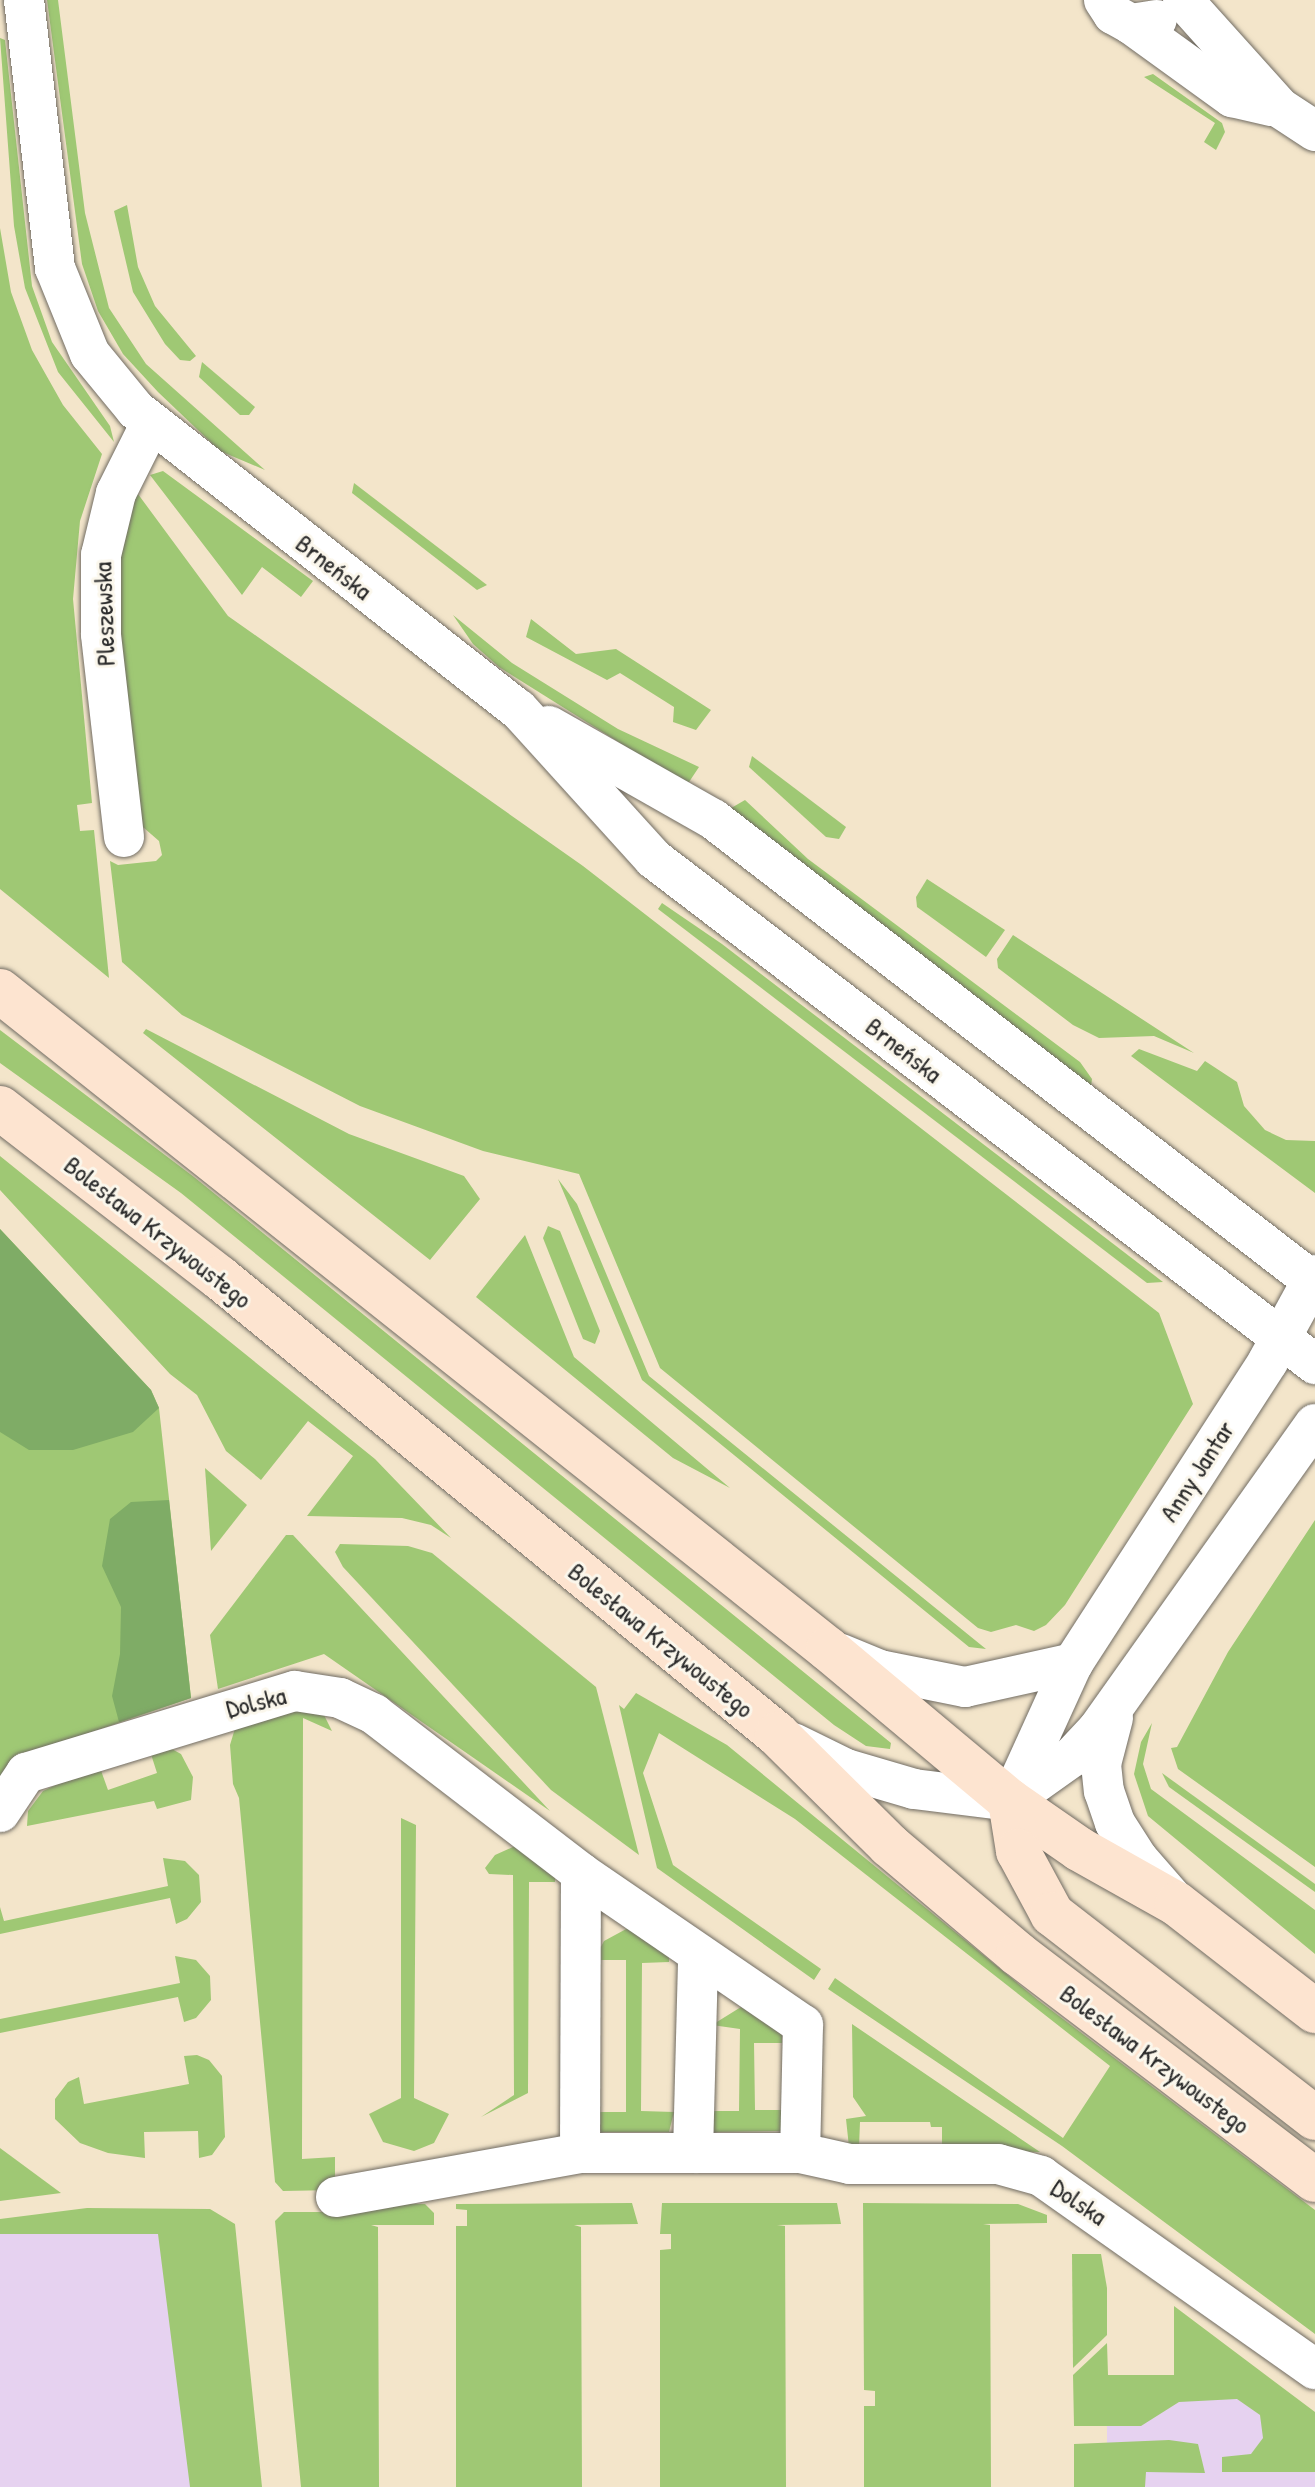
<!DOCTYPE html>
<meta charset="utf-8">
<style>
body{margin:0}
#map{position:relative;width:1315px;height:2487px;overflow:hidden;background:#f3e5ca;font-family:"Patrick Hand",sans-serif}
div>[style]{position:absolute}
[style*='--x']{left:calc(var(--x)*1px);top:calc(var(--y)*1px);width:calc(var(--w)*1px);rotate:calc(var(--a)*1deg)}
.built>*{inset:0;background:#e6d2f0}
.green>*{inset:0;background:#9fc874}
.forest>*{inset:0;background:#7fac66}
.roads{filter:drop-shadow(0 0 2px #716c63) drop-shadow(0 0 2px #716c63)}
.minor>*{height:40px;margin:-20px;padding:0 20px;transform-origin:20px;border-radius:20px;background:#fff}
.secondary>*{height:44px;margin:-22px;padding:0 22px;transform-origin:22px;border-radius:22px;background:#fde4d0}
span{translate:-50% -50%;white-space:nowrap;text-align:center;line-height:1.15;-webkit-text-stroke:6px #fbf7ec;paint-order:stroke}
.street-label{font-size:26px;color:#2b2b2b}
</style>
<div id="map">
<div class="built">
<div style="clip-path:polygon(195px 2224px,222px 2487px,0 2487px,0 2226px)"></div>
<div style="clip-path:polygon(1254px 2377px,1315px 2424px,1315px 2487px,1107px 2487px,1107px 2425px)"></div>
</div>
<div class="green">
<div style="clip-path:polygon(47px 0,58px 0,85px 213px,109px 308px,146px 364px,265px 470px,220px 451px,158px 392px,123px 354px,98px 311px,82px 264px)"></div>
<div style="clip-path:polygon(0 38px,5px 40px,32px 286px,52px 342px,110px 426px,114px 442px,58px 372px,25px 288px,14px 226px)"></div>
<div style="clip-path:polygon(1153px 74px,1222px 123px,1225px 132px,1216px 150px,1204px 142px,1215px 123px,1144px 77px)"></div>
<div style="clip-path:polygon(127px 205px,138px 267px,155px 306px,196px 356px,190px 361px,180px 360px,165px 344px,133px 292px,114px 211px)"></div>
<div style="clip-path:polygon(0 228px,11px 292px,32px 350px,63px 405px,102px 454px,80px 521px,73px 599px,92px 803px,77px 805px,80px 831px,94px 830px,109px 978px,0 889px)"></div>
<div style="clip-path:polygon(202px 362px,255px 407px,249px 415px,240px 415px,199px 377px)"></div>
<div style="clip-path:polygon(163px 471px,313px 581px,301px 597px,262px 567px,242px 595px,150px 475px)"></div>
<div style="clip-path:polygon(354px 483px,487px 585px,477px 590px,352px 493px)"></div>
<div style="clip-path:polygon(135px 490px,228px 616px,583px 866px,1159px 1313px,1193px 1404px,1065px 1605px,1046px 1625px,1034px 1631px,1016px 1625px,991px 1632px,978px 1628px,660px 1368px,579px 1174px,483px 1151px,360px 1106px,182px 1015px,122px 962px,110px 861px,118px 865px,156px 861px,162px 855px,159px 841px,136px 821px,116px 578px)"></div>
<div style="clip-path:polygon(453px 615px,512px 663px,618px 729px,699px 767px,687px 785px,499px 667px,473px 644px)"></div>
<div style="clip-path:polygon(531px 619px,576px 654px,616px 649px,711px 710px,696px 730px,673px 722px,674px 707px,620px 673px,607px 680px,526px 637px)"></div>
<div style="clip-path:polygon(752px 756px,846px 827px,839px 839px,826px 837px,749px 767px)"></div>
<div style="clip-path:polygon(745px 800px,808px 859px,1080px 1062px,1092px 1079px,1091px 1086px,726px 811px)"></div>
<div style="clip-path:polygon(927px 879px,1005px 930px,986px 957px,917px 907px,916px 897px)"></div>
<div style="clip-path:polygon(662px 903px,722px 944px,1163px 1282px,1147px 1283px,658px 909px)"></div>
<div style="clip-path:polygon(1013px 935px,1194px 1053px,1154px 1036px,1099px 1038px,1073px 1025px,998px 968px,997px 959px)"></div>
<div style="clip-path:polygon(146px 1029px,349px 1134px,464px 1176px,480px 1199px,430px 1260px,143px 1033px)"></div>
<div style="clip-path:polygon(0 1030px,194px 1177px,891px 1743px,890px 1749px,866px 1746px,834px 1725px,181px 1193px,0 1063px)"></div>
<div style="clip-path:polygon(1139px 1049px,1197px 1071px,1205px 1061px,1237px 1082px,1244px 1106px,1265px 1130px,1286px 1140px,1315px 1141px,1315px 1193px,1131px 1056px)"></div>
<div style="clip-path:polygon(0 1156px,375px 1459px,451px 1538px,431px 1525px,402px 1518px,307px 1516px,353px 1456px,308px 1421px,261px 1480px,226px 1451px,197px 1395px,170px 1374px,0 1190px)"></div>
<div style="clip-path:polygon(558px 1179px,577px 1204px,649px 1376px,986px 1649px,969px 1647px,642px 1380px)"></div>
<div style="clip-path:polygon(548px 1226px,560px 1231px,600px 1331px,595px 1344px,583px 1339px,543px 1238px)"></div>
<div style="clip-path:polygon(0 1229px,151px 1390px,159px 1408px,191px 1698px,19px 1757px,0 1783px)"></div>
<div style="clip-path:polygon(525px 1235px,574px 1357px,730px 1488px,673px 1458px,476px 1297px)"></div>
<div style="clip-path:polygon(205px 1468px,247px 1505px,211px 1551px)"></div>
<div style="clip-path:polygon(1315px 1520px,1315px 1867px,1178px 1769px,1171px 1748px,1177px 1747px,1228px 1652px)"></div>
<div style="clip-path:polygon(286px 1535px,293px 1535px,550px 1811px,324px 1654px,218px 1689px,210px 1635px)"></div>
<div style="clip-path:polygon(340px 1544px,408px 1546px,432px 1553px,596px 1687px,639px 1855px,551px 1790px,343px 1567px,335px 1552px)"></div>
<div style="clip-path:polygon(636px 1693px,727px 1745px,1038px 2000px,1315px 2210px,1315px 2334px,1062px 2146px,828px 1989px,835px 1978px,1063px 2138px,1110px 2066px,795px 1819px,659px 1733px,643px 1773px,673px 1865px,821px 1969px,814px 1980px,657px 1868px,619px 1705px,624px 1709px)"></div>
<div style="clip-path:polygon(289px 1701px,324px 1715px,332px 1731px,303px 1718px,302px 2159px,335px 2157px,335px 2190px,283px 2191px,275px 2182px,239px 1798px,233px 1784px,230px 1745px,236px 1725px)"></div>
<div style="clip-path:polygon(1152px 1723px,1143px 1764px,1151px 1789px,1315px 1910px,1315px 1954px,1148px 1816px,1134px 1774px,1141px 1742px)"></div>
<div style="clip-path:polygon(149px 1748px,170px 1748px,181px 1754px,193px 1777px,191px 1800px,157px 1809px,154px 1801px,27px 1826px,28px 1811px,43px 1791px,99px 1765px,108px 1790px,157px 1773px)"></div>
<div style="clip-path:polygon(1162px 1773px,1315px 1884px,1315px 1892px,1169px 1787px)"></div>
<div style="clip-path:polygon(401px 1818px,416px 1825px,414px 2098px,449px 2114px,434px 2143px,414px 2151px,383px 2142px,369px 2114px,401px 2098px)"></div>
<div style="clip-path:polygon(515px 1846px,555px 1876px,555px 1882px,529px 1882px,528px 2093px,481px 2117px,514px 2095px,513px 1875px,489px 1874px,485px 1868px,495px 1855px)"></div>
<div style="clip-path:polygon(163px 1858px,185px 1861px,199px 1875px,201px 1902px,187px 1919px,176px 1924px,170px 1898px,0 1934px,0 1907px,4px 1921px,168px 1886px)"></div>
<div style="clip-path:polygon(628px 1928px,669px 1956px,669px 1962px,642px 1963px,641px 2111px,674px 2112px,669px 2132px,601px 2132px,596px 2123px,594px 2112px,626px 2112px,626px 1960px,594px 1960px,604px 1941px)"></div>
<div style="clip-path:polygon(175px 1956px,196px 1960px,210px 1976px,211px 2000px,196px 2018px,184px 2022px,178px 1997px,0 2033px,0 2019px,180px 1983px)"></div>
<div style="clip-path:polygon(741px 2007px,782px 2035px,782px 2043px,754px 2043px,755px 2110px,787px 2110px,782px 2131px,713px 2132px,707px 2111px,739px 2111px,740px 2029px,712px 2025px)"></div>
<div style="clip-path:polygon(852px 2024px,1040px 2152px,942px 2150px,942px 2127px,931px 2127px,930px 2122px,860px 2122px,859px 2147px,849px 2147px,846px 2119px,866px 2116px,853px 2097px)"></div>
<div style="clip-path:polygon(197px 2055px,209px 2060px,222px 2076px,225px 2137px,212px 2155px,199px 2158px,198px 2131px,144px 2132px,145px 2158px,108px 2153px,80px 2143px,55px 2119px,55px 2099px,68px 2082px,79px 2077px,84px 2104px,189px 2084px,184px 2056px)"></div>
<div style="clip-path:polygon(0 2148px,61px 2193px,0 2201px)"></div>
<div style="clip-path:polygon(632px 2203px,638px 2224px,574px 2225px,581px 2227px,582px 2487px,456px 2487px,456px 2226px,467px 2226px,467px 2210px,456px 2209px,456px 2204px)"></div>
<div style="clip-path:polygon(662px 2203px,837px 2203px,841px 2224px,777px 2225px,785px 2226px,786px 2487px,660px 2487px,660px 2250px,671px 2249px,671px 2234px,660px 2234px)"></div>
<div style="clip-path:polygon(863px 2203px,1018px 2204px,1047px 2215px,1047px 2223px,983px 2224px,990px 2225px,991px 2487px,864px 2487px,864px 2406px,875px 2406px,875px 2391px,864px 2390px)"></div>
<div style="clip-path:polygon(335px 2204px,425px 2204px,434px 2213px,434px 2225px,371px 2225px,378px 2227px,379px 2487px,301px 2487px,275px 2221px,284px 2212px,325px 2212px)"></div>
<div style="clip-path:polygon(87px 2208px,210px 2209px,235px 2224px,262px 2487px,190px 2487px,158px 2234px,0 2234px,0 2219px)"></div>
<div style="clip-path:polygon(1072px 2254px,1101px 2254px,1107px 2288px,1107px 2335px,1073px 2368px)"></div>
<div style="clip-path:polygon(1174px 2306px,1315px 2412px,1315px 2472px,1222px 2472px,1222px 2457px,1251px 2454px,1263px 2438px,1260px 2415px,1237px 2399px,1179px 2402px,1141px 2426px,1074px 2426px,1073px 2375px,1107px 2343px,1108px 2375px,1174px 2375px)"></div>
<div style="clip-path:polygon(1169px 2440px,1198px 2444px,1205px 2473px,1146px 2472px,1145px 2487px,1074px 2487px,1074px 2444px)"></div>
</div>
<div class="forest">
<div style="clip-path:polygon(0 1229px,151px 1390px,159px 1408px,133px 1432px,73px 1450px,29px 1450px,0 1432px)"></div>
<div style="clip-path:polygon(169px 1500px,191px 1698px,119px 1722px,112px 1696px,120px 1654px,121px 1607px,102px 1566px,110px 1519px,131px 1502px)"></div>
</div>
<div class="roads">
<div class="minor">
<div style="--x:24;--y:0;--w:270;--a:83.4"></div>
<div style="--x:55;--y:268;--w:93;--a:67.9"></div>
<div style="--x:90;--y:354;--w:72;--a:50.6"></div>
<div style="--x:136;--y:410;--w:485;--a:38.1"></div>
<div style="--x:518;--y:709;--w:202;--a:47.8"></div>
<div style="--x:654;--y:859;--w:832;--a:37.38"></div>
<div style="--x:1104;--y:0;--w:17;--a:57"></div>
<div style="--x:1113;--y:14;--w:21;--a:29"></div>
<div style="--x:1131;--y:24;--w:26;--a:-9"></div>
<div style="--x:1183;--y:0;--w:145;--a:48.1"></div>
<div style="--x:1280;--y:108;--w:42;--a:33.3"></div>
<div style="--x:1131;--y:24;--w:125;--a:35.9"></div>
<div style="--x:1232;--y:97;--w:40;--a:13"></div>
<div style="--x:549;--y:726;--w:189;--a:29.6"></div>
<div style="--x:713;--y:819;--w:760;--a:37.62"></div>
<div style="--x:124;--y:837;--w:204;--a:-96.5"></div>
<div style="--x:101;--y:634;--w:79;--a:-90"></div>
<div style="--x:101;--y:555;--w:64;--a:-76.4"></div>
<div style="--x:116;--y:493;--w:78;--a:-63.4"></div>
<div style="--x:841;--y:1654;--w:42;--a:22.3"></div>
<div style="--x:880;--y:1670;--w:87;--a:11.3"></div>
<div style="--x:965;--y:1687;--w:111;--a:-12.5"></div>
<div style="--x:1113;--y:1718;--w:48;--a:104.6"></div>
<div style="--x:1101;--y:1764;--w:27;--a:84"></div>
<div style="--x:1104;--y:1791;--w:34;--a:71"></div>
<div style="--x:1115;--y:1823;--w:43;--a:57.4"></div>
<div style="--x:1138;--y:1859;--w:52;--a:48.9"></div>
<div style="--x:793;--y:1743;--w:59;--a:26.1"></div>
<div style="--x:846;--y:1769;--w:71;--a:16.4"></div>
<div style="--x:914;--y:1789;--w:97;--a:7.1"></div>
<div style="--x:1010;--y:1801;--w:76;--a:-35.4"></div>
<div style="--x:1072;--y:1757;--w:38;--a:-47"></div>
<div style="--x:1098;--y:1729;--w:374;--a:-54.6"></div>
<div style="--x:1010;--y:1801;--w:152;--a:-65.5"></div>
<div style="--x:1073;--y:1663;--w:359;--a:-57.1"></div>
<div style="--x:1268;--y:1361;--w:98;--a:-61.3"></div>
<div style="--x:0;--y:1812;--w:47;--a:-56.3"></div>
<div style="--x:26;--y:1773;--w:281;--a:-17"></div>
<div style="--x:295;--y:1691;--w:46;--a:8.8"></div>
<div style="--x:340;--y:1698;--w:38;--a:25"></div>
<div style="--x:374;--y:1714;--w:261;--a:37.5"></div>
<div style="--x:581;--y:1873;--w:269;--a:34.4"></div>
<div style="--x:803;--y:2025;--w:128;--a:91.3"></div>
<div style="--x:580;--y:2153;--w:220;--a:0"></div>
<div style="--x:800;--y:2153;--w:51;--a:12.4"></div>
<div style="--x:850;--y:2164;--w:148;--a:0"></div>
<div style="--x:998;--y:2164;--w:45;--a:15.6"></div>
<div style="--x:1041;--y:2176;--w:335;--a:35.2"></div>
<div style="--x:693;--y:2153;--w:196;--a:-88.5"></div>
<div style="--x:336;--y:2197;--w:248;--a:-10.2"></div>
<div style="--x:580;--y:2153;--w:280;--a:-89.8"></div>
</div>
<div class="secondary">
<div style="--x:0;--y:991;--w:1058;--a:38.47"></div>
<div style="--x:828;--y:1649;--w:237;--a:39.9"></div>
<div style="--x:1010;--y:1801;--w:84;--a:34.8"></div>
<div style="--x:1079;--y:1849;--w:112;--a:29.3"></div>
<div style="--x:1177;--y:1904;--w:175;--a:37.8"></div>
<div style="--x:0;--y:1108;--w:278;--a:37.7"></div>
<div style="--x:220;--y:1278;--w:720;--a:39.31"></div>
<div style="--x:777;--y:1734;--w:158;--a:44.7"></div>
<div style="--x:889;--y:1845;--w:169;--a:40.2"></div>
<div style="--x:1018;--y:1954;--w:373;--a:37.3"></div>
<div style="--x:1010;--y:1801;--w:51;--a:80.9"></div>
<div style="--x:1018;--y:1851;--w:72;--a:61.6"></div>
<div style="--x:1052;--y:1914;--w:333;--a:37.8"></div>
</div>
</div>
<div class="street-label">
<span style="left:334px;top:567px;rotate:38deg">Brneńska</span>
<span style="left:104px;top:614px;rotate:-92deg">Pleszewska</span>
<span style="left:904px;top:1050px;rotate:38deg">Brneńska</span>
<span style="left:158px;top:1232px;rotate:38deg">Bolesława Krzywoustego</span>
<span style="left:1197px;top:1471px;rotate:-57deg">Anny Jantar</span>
<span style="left:661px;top:1640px;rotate:39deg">Bolesława Krzywoustego</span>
<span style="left:256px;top:1702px;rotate:-14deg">Dolska</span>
<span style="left:1155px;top:2059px;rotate:37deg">Bolesława Krzywoustego</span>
<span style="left:1079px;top:2202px;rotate:34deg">Dolska</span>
</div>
</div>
